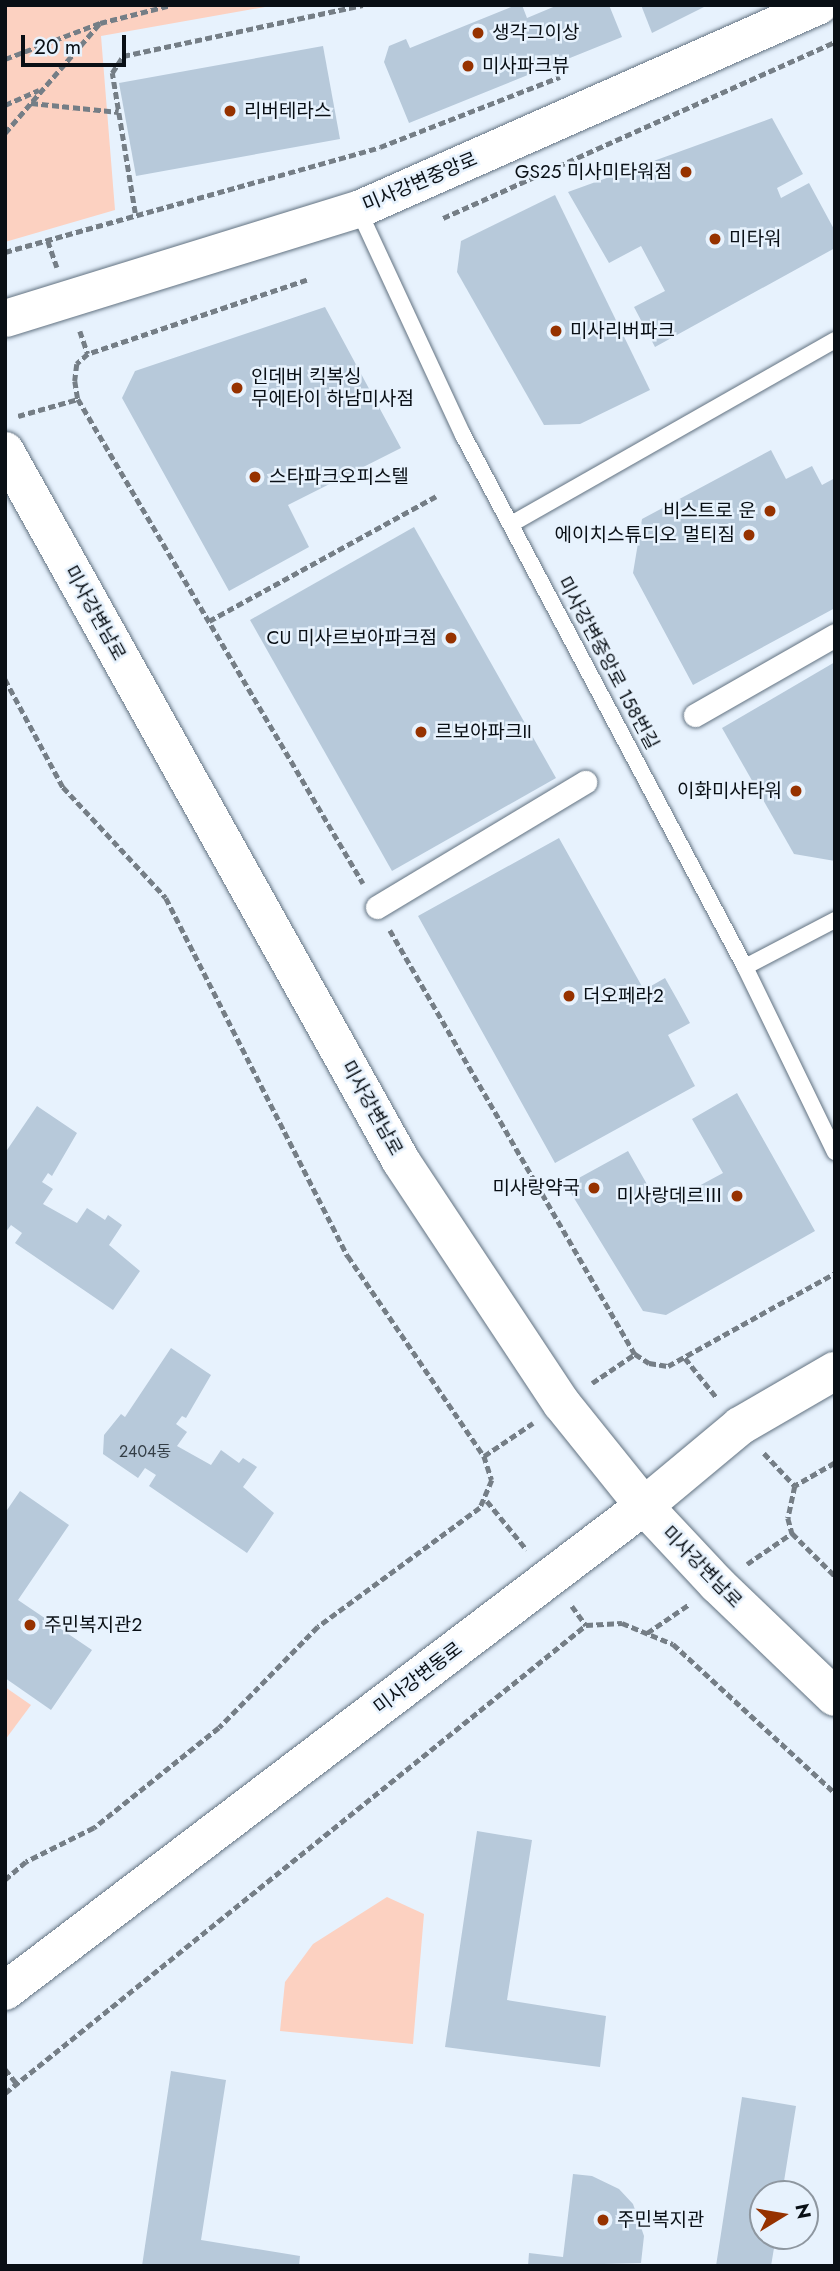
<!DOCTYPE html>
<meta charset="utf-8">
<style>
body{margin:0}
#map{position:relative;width:840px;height:2271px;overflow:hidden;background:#e7f2fd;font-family:Jost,"Noto Sans KR",sans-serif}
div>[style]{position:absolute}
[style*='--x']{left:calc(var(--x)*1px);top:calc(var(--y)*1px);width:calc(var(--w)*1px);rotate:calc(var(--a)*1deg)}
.green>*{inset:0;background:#fcd1c1}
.building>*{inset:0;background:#b7c9da}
.path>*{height:4.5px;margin-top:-2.25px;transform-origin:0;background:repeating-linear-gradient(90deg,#757e86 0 7px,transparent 0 10.5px)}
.roads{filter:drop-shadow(0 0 2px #627281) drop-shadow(0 0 2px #627281)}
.service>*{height:16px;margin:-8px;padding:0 8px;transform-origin:8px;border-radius:8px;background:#fff}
.pedestrian>*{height:23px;margin:-11.5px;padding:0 11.5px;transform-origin:11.5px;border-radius:11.5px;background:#fff}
.tertiary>*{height:37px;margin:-18.5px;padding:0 18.5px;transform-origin:18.5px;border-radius:18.5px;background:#fff}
.secondary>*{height:38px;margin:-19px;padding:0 19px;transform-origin:19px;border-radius:19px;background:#fff}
.dots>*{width:19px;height:19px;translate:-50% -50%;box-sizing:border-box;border:4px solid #e7f2fd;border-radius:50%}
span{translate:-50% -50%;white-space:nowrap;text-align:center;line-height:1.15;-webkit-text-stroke:5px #e7f2fd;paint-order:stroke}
.number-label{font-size:16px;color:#343e46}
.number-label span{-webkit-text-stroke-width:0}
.poi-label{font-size:19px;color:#090f15}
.left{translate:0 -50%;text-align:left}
.right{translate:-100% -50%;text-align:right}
.street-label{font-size:19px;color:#090f15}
.frame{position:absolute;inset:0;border:7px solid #090f15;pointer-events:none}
.north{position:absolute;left:749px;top:2180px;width:70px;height:70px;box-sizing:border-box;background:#e7f2fd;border:2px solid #8e97a0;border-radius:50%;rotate:79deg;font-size:19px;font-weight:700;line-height:28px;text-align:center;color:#090f15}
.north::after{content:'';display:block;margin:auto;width:24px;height:32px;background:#963200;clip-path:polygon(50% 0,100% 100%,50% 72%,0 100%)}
.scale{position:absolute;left:21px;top:35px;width:105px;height:32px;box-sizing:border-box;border:4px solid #090f15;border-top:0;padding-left:9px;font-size:21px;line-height:24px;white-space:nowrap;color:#090f15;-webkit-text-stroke:5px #e7f2fd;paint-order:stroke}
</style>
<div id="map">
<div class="green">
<div style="clip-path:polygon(5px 5px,276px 5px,101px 36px,115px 210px,5px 242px)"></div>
<div style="clip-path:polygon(5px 1687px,31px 1705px,5px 1740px)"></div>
<div style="clip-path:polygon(387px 1897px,424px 1914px,413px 2044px,280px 2031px,285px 1982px,313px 1944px)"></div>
</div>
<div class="building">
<div style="clip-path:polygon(516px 5px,522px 5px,527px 18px,558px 5px,609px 5px,622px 37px,409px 123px,384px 62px,389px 46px,406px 39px,410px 48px)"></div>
<div style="clip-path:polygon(641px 5px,708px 5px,652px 33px)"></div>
<div style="clip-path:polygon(323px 46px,340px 139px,136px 176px,119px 83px)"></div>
<div style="clip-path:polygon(772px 118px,803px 174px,777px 188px,781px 198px,809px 183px,835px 231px,835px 248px,655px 347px,634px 307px,665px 291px,641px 246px,609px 263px,568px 192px)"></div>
<div style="clip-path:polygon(555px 195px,650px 390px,580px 424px,544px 425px,457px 272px,461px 241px)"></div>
<div style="clip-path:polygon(325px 307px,401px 448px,288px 505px,309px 547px,229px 591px,122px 398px,135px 371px)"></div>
<div style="clip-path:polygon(771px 450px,786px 479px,812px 466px,822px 485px,835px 478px,835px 608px,693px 685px,633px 573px,642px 519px)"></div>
<div style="clip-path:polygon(414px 527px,556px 778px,392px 871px,250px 620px)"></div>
<div style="clip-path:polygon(835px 662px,835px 861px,794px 854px,722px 728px)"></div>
<div style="clip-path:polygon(559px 838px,644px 990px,665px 978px,678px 1001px,690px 1023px,668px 1035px,695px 1086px,555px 1163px,418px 916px)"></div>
<div style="clip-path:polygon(737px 1093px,815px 1231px,666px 1315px,643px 1311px,566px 1185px,628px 1151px,660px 1207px,723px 1173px,692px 1119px)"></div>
<div style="clip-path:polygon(37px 1106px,77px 1133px,52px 1176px,48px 1173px,42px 1182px,53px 1189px,43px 1204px,77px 1223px,87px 1208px,105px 1220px,108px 1215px,122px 1225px,109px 1245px,140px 1271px,113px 1310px,15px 1243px,22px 1233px,11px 1225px,5px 1233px,5px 1153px)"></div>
<div style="clip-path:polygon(171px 1348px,211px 1375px,186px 1418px,182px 1416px,176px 1424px,187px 1432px,177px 1446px,211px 1465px,221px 1450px,239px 1463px,243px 1458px,257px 1467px,243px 1487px,274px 1513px,247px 1553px,149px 1486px,156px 1475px,145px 1468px,138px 1478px,103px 1454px,104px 1435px,121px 1414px,125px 1417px)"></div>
<div style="clip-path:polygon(20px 1491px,69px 1525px,18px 1600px,92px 1650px,51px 1710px,5px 1678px,5px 1513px)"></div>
<div style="clip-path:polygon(477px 1831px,532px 1840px,507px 2000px,606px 2016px,600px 2067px,445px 2047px)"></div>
<div style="clip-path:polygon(171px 2071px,226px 2080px,201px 2240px,300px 2256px,299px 2266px,142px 2266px)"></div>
<div style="clip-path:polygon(742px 2097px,796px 2106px,782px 2194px,763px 2194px,763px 2236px,776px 2236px,771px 2266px,716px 2266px)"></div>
<div style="clip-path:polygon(573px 2174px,592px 2176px,619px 2189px,633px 2204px,644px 2236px,641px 2263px,528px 2266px,529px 2253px,563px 2257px)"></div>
</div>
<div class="path">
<div style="--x:5;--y:59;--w:102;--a:-20.8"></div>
<div style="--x:100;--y:23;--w:73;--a:-14.2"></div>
<div style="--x:31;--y:103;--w:88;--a:5.8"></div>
<div style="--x:5;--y:105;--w:37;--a:-24"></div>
<div style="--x:5;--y:133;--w:144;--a:-49.2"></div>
<div style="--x:135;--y:213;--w:142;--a:-99.3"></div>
<div style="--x:112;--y:73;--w:20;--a:-57"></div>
<div style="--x:123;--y:56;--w:245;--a:-12"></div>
<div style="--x:443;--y:218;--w:430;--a:-24.2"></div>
<div style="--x:48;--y:241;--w:28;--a:71"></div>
<div style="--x:5;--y:252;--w:389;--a:-15.6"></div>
<div style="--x:380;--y:147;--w:193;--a:-21.3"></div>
<div style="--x:307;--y:280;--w:231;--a:161.3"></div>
<div style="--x:88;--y:354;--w:15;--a:138"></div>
<div style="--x:77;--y:364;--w:17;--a:97"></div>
<div style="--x:75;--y:381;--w:18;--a:81"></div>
<div style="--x:78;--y:399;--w:562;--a:59.51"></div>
<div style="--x:80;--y:331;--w:24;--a:71"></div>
<div style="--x:18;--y:416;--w:62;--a:-15.8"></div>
<div style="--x:209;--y:621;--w:259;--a:-28.8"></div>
<div style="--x:5;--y:679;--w:123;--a:61.8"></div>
<div style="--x:63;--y:787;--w:151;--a:47.1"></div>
<div style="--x:166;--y:898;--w:402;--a:63.1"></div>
<div style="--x:348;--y:1256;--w:242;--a:55.8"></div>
<div style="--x:484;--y:1456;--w:25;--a:72"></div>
<div style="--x:492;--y:1480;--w:30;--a:113"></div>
<div style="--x:480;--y:1508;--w:201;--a:143.7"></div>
<div style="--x:318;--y:1627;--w:141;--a:134.4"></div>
<div style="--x:219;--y:1728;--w:160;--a:141.3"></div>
<div style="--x:94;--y:1828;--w:76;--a:153.4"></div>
<div style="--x:26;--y:1862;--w:28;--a:139"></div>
<div style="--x:390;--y:930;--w:490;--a:60"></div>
<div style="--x:635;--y:1354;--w:17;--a:33"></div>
<div style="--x:649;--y:1363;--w:19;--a:9"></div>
<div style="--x:668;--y:1366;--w:191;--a:-29.1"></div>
<div style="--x:685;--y:1358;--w:51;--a:51.3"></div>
<div style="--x:592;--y:1383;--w:52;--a:-34"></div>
<div style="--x:764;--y:1453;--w:45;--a:46.8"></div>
<div style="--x:484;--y:1456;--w:59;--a:-34"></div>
<div style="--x:835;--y:1463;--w:46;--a:150.1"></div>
<div style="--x:795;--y:1486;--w:33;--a:102"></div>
<div style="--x:788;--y:1518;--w:16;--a:75"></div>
<div style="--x:792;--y:1533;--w:61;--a:45"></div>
<div style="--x:487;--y:1501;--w:63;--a:50.8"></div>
<div style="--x:747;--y:1564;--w:55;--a:-34.6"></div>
<div style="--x:572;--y:1606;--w:24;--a:54"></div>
<div style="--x:647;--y:1633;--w:50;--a:-34.3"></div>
<div style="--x:5;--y:2069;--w:19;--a:51"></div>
<div style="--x:5;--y:2093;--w:746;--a:-38.85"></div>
<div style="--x:586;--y:1625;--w:36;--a:-3"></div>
<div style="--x:622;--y:1623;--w:55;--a:22.4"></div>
<div style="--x:673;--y:1644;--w:220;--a:42.6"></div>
</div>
<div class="roads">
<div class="service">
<div style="--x:358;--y:209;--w:249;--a:65.1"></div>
<div style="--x:463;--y:435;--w:602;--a:62.07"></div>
<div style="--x:745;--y:967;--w:102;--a:-27.6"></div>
<div style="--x:513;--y:523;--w:370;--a:-29.6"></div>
<div style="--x:745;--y:967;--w:206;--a:64.1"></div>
</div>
<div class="pedestrian">
<div style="--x:695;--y:715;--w:161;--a:-29.7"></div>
<div style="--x:377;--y:907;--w:243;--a:-31"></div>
</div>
<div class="tertiary">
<div style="--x:5;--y:318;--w:369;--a:-17.2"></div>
<div style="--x:358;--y:209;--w:504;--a:-23.87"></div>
</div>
<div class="secondary">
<div style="--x:5;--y:451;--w:813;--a:60.85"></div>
<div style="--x:401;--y:1161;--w:291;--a:56.5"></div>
<div style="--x:562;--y:1404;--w:131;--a:51.2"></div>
<div style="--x:644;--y:1506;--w:107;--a:46.9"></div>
<div style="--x:717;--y:1584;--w:163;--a:43.8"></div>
<div style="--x:5;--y:1991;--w:802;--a:-37.2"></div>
<div style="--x:644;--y:1506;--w:125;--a:-39.8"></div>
<div style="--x:740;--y:1426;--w:110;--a:-30.1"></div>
</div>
</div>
<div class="dots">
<div style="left:478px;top:33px;background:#963200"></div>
<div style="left:468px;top:66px;background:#963200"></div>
<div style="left:230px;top:111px;background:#963200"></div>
<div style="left:686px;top:172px;background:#963200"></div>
<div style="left:715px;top:239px;background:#963200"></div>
<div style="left:556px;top:331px;background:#963200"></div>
<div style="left:237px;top:388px;background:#963200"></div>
<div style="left:255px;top:477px;background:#963200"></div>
<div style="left:770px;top:511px;background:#963200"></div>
<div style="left:749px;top:535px;background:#963200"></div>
<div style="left:451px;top:638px;background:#963200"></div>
<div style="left:421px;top:732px;background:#963200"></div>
<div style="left:796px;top:791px;background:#963200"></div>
<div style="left:569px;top:996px;background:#963200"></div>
<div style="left:594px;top:1188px;background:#963200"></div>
<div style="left:737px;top:1196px;background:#963200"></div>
<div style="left:30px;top:1625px;background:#963200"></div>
<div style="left:603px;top:2220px;background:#963200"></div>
</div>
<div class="number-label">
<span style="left:145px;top:1452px">2404동</span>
</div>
<div class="poi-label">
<span class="left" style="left:492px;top:33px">생각그이상</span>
<span class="left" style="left:482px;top:66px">미사파크뷰</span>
<span class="left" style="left:244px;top:111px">리버테라스</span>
<span class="right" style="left:672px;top:172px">GS25 미사미타워점</span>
<span class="left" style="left:729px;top:239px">미타워</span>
<span class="left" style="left:570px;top:331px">미사리버파크</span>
<span class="left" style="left:251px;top:388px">인데버 킥복싱<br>무에타이 하남미사점</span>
<span class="left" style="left:269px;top:477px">스타파크오피스텔</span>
<span class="right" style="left:756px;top:511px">비스트로 운</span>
<span class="right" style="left:735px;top:535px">에이치스튜디오 멀티짐</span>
<span class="right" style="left:437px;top:638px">CU 미사르보아파크점</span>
<span class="left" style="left:435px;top:732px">르보아파크II</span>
<span class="right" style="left:782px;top:791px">이화미사타워</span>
<span class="left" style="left:583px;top:996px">더오페라2</span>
<span class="right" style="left:580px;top:1188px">미사랑약국</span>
<span class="right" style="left:723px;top:1196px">미사랑데르Ⅲ</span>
<span class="left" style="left:44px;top:1625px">주민복지관2</span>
<span class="left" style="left:617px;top:2220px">주민복지관</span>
</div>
<div class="street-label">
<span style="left:420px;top:182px;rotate:-23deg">미사강변중앙로</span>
<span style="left:95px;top:613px;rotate:61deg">미사강변남로</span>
<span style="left:608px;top:663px;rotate:62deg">미사강변중앙로 158번길</span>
<span style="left:372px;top:1108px;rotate:61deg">미사강변남로</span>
<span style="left:702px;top:1567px;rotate:46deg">미사강변남로</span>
<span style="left:418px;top:1678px;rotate:-37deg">미사강변동로</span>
</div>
<div class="frame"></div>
<div class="north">N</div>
<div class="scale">20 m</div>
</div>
